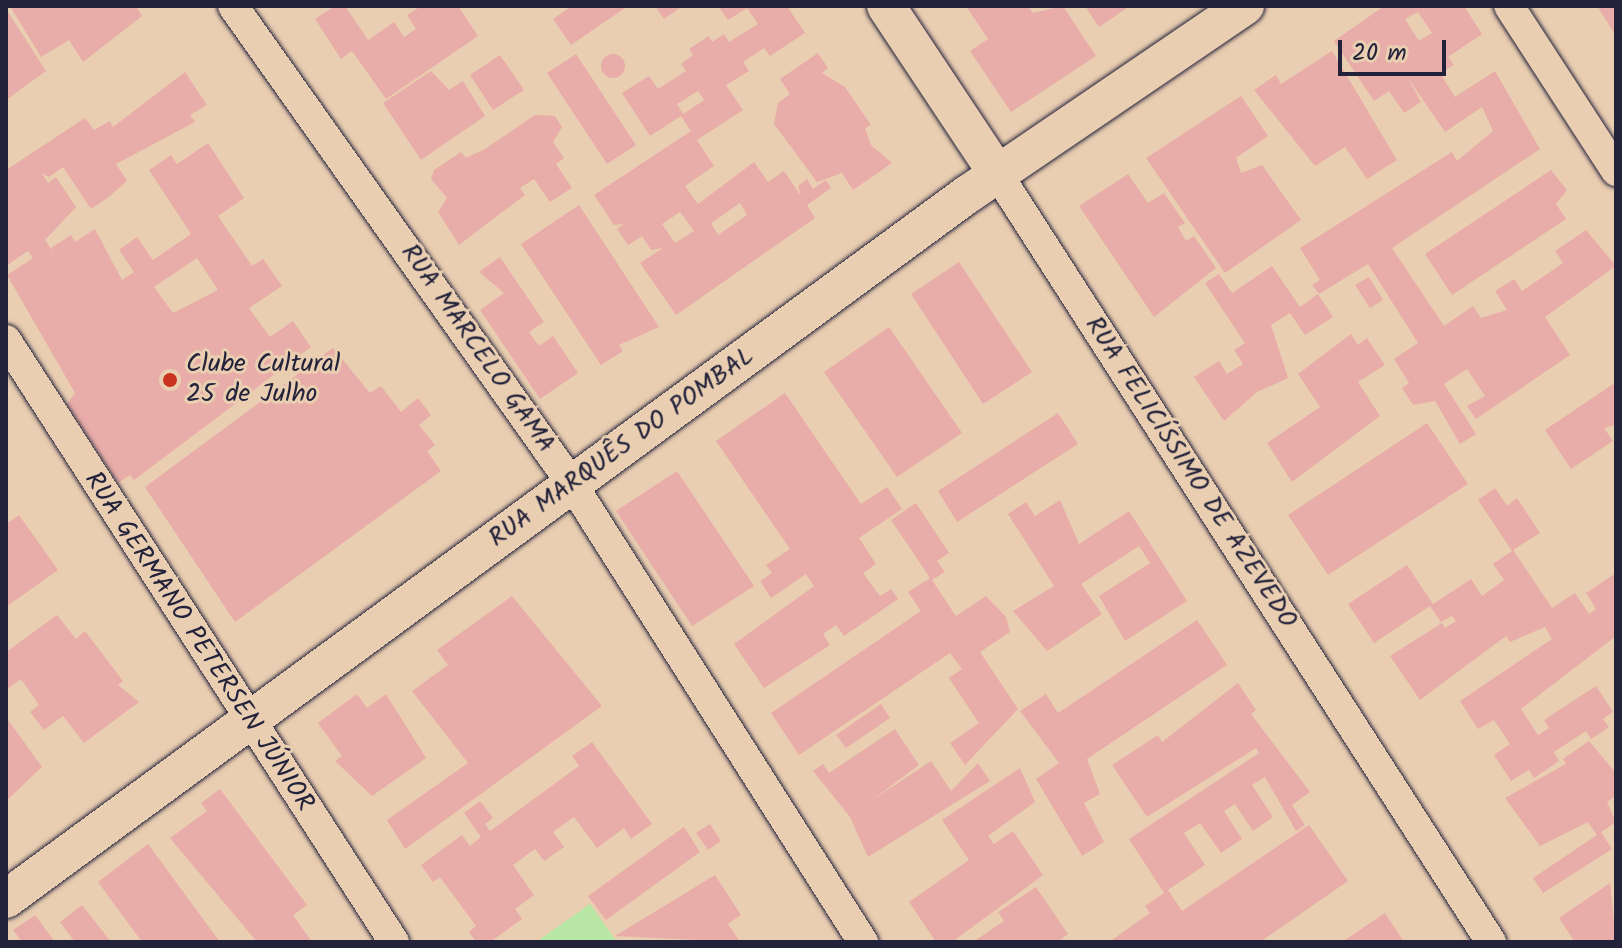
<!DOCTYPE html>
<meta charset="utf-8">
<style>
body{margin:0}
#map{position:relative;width:1622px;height:948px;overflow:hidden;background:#eaceb1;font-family:Kalam,sans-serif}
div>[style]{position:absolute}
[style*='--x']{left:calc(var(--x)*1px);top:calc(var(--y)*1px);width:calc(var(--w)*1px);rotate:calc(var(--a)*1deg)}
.green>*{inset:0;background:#b8e7a5}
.building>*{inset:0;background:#e8ada8}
.round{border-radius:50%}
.roads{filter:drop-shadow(0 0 2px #22223b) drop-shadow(0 0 2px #22223b)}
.minor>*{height:30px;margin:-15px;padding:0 15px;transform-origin:15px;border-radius:15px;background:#eaceb1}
.tertiary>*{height:38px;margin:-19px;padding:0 19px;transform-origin:19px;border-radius:19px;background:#eaceb1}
.dots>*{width:22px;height:22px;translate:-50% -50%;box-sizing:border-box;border:4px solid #eaceb1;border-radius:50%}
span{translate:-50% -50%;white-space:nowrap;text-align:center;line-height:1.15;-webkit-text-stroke:6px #eaceb1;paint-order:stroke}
.street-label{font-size:26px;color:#22223b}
.poi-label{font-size:26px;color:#22223b}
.left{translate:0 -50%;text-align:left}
.frame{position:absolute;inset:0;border:8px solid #22223b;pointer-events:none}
.scale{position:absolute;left:1338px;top:40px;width:108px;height:36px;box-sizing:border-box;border:4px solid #22223b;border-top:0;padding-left:10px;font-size:24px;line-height:28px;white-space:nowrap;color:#22223b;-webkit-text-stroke:6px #eaceb1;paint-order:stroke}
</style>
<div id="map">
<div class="green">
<div style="clip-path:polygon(590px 904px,617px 942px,536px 942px)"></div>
</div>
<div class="building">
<div style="clip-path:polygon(10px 6px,136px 6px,142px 16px,83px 62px,69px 40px,41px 57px)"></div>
<div style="clip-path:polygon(335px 6px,345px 6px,368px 40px,394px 22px,404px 37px,416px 29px,407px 15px,421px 6px,458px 6px,478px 36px,386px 99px,352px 51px,341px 59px,315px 19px)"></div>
<div style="clip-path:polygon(572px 6px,628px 6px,571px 45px,553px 19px)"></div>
<div style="clip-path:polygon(655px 6px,683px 6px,664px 19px)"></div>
<div style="clip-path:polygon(evenodd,718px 6px,787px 6px,805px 33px,770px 56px,764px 48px,743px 62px,749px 71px,726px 85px,743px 110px,697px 140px,714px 166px,685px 186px,698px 204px,754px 162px,768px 182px,784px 171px,801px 196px,798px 186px,807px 179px,813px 189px,826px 180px,831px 188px,807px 205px,815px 218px,676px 315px,640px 263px,663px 248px,651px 250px,642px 236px,628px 245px,617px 229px,624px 224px,614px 225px,594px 195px,691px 131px,681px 116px,650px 136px,622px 93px,649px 76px,658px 89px,686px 71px,681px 64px,693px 55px,689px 49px,709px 36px,712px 42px,724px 34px,729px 42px,758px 24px,747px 8px,728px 20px,718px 6px,698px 91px,704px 100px,683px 114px,677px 104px,698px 91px,718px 6px,740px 203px,747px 215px,718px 235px,711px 223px,740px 203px,718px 6px,680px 212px,694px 231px,675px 243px,662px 224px,680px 212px)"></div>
<div style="clip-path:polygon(966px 6px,1028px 6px,1033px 13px,1063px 6px,1096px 56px,1011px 112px,970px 51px,988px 39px)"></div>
<div style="clip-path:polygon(1085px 6px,1130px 6px,1099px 27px)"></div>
<div style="clip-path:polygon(evenodd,1384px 6px,1464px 6px,1482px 34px,1448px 57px,1454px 65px,1440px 73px,1455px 97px,1495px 71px,1540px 149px,1392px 248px,1444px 326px,1473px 306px,1481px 318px,1507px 310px,1495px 291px,1514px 279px,1522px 291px,1563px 263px,1555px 251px,1586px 230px,1616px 266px,1545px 317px,1570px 355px,1476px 419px,1467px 406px,1485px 396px,1467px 369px,1444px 384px,1476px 434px,1460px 444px,1435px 401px,1413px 405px,1402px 388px,1409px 383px,1394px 359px,1418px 343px,1368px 264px,1319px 294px,1312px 285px,1320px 280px,1300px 248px,1452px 152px,1457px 161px,1493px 131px,1482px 107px,1445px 132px,1408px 78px,1421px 102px,1404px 113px,1389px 91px,1374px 101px,1334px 41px,1384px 6px,1418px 12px,1432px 33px,1419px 41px,1405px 19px,1418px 12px)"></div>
<div style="clip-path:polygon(1599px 6px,1616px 6px,1616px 36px,1599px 9px)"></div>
<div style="clip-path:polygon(6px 9px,46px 71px,6px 100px)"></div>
<div style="clip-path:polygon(1332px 51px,1397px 160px,1367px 179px,1345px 147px,1315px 166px,1254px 90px,1276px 75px,1281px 84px)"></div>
<div style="clip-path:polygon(818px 53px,828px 68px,822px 73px,845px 87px,871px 125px,865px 128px,871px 145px,892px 163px,853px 190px,842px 173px,817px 182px,774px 124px,778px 103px,790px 94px,780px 79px)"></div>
<div style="clip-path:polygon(576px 54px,636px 145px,607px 164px,547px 73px)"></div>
<div class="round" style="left:601px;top:54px;width:24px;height:24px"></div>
<div style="clip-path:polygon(500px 55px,524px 90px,493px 110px,470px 75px)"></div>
<div style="clip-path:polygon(431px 71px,449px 90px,463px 81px,485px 116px,421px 160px,383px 103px)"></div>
<div style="clip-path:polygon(evenodd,185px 72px,207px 105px,190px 115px,195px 122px,116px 164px,127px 181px,110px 196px,91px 209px,63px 167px,49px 177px,42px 173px,48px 183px,56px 177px,76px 207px,45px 240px,55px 255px,51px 248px,71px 235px,75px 242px,95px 229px,122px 280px,134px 272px,119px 250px,137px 237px,153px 260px,191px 234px,149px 170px,171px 155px,177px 164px,208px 143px,244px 198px,218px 216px,252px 266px,263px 259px,282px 286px,249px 308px,270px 337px,293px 321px,311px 347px,134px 480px,130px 475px,118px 483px,67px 404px,75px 393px,7px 275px,33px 258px,28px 251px,6px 266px,6px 170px,85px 118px,94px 130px,110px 121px,113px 127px,185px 72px,197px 258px,218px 290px,173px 313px,154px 287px,197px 258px)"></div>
<div style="clip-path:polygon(1241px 96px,1268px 136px,1236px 158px,1241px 173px,1262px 165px,1301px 220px,1225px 273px,1146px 158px)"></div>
<div style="clip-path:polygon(535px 115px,555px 116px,562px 127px,553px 142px,564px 158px,556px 164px,572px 188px,550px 202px,534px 179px,520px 188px,525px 195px,459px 245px,438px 212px,447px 198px,431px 179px,434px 170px,461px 152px,466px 158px,485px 149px)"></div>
<div style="clip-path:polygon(1551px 170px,1567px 190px,1556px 204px,1566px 219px,1452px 295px,1425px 254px)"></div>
<div style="clip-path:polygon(1128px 174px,1148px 203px,1164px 193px,1185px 223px,1178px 227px,1186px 241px,1194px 236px,1216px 268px,1154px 317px,1079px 206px)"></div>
<div style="clip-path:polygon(579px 205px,659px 327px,619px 345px,623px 351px,601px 365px,521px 244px)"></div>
<div style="clip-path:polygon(500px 257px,544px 322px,529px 332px,539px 346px,553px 336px,578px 373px,540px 399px,480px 310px,504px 293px,479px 272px)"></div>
<div style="clip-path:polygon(959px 262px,1032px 372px,983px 404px,911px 294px)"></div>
<div style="clip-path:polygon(1272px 266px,1300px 307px,1318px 294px,1333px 317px,1305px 335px,1290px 313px,1271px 325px,1288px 378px,1257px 392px,1224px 421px,1194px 377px,1219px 361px,1227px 374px,1243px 364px,1234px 350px,1245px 343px,1205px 283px,1219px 274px,1232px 293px)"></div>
<div style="clip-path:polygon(1369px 277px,1383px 300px,1370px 308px,1355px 285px)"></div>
<div style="clip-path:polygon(889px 327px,962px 433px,897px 477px,824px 372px)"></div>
<div style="clip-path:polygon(1351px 334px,1358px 345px,1367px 338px,1385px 365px,1358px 382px,1380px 416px,1292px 482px,1267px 443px,1320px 407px,1298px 374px)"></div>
<div style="clip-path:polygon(333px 348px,370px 393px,381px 386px,401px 412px,418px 398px,431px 415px,419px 425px,435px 445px,427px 451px,441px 471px,235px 622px,145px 487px)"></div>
<div style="clip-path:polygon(1616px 382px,1616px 425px,1604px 428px,1613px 441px,1571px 469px,1545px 430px)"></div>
<div style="clip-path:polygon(785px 393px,861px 504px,887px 487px,902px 509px,859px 538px,876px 564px,863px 573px,880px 596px,891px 589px,898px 599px,844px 636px,836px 625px,823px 634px,830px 645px,764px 688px,734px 644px,814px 586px,806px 574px,771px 598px,760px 581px,772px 573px,766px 565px,790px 549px,716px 441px)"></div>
<div style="clip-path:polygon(1058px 413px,1078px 444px,957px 522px,938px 491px)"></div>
<div style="clip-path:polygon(1427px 423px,1468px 484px,1328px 575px,1288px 515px)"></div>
<div style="clip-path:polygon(677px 471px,754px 586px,692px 626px,616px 511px)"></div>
<div style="clip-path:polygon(1495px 488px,1507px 506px,1517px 498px,1540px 533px,1513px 550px,1552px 608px,1575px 593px,1589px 614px,1596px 609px,1586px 593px,1616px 573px,1616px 636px,1521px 709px,1538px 735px,1549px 728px,1544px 720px,1596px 686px,1613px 712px,1603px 719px,1609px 727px,1591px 739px,1586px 731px,1554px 752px,1559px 761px,1534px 778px,1529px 770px,1511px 781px,1494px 755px,1510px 744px,1494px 720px,1478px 729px,1460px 701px,1552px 639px,1545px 627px,1510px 642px,1506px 636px,1420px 700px,1390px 656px,1442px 623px,1445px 628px,1456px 621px,1452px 616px,1441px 622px,1430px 606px,1374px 643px,1348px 604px,1407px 565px,1433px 604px,1471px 579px,1482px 596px,1504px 580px,1493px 564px,1512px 551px,1478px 500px)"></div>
<div style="clip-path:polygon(1060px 500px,1079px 544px,1129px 511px,1187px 601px,1125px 641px,1099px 596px,1150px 563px,1139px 546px,1081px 584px,1102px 614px,1047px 651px,1013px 611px,1054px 586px,1008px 514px,1026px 502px,1035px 516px)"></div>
<div style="clip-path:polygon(916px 503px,949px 553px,937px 561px,945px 572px,932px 580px,956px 616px,986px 596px,1006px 617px,1010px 632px,980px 652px,1018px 709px,965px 765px,950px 743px,979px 723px,949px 678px,962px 669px,950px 653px,799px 755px,771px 713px,921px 611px,908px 592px,930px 578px,891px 520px)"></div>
<div style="clip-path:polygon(19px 515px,58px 570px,6px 607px,6px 524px)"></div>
<div style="clip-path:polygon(512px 596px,602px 706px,405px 849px,387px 820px,468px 763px,412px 691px,448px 665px,437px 650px)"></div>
<div style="clip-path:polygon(57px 615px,76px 639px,85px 631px,123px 681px,118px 685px,139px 702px,84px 743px,63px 716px,44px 730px,30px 712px,39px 705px,21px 679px,6px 690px,6px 652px)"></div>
<div style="clip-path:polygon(1197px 620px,1227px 665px,1087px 759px,1100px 794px,1084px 803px,1104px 842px,1082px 856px,1036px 779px,1059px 763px,1020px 711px,1046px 694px,1058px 713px)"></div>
<div style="clip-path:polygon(1238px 683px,1256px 710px,1251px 714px,1310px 792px,1292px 805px,1305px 825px,1296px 831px,1265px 777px,1252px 785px,1273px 817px,1253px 831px,1235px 804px,1224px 811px,1242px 839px,1221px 853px,1200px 823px,1184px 833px,1205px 865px,1168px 890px,1182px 911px,1309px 825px,1348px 881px,1260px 942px,1109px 942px,1150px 913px,1145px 906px,1164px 893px,1129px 839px,1259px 753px,1256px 748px,1147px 817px,1112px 765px,1158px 735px,1162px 742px)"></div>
<div style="clip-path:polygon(357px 694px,367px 708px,386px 694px,426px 758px,372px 796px,335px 761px,342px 756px,318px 723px)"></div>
<div style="clip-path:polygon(881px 704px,890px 718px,846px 748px,836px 735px)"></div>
<div style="clip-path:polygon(6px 717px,42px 767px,6px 801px)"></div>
<div style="clip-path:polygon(895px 729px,919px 765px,871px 801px,931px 761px,951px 791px,978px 763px,990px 781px,868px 857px,850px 817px,813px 771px,823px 764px,829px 773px)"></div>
<div style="clip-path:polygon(1589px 741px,1616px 773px,1616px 796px,1607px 802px,1616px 822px,1601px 832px,1612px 849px,1543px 893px,1533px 878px,1597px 835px,1588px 822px,1540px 846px,1505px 798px,1566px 764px,1563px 759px)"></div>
<div style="clip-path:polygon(592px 742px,652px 824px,631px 839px,624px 828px,597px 848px,574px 817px,553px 832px,564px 847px,544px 861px,535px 849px,513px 865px,534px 895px,515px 909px,522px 919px,490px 942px,476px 942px,469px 932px,476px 926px,440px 877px,433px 882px,421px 865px,462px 835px,470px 846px,481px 837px,464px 813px,480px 801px,493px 818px,485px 824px,490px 831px,579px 766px,572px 756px)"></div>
<div style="clip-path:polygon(1020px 768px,1035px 802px,988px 836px,994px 844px,1013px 831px,1043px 875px,952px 942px,936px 942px,909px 902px,969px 860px,942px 820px)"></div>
<div style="clip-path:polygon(220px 789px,307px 905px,293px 915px,312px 942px,257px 942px,170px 838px,207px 811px,201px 803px)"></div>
<div style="clip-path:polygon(710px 824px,721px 841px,708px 850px,696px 833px)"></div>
<div style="clip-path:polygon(684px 827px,700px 852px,606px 920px,588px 896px)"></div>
<div style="clip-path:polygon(148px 844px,220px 942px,142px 942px,98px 882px)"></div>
<div style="clip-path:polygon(715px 875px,741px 915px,728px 924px,740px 942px,615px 936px)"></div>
<div style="clip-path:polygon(1610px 883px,1616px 942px,1575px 942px,1559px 918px)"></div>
<div style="clip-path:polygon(1036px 887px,1068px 934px,1057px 942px,973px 942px,1004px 921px,998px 912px)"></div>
<div style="clip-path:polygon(82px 905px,111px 942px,75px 942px,60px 922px)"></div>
<div style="clip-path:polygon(1385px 913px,1404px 942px,1342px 942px)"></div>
<div style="clip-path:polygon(35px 915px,55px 942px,22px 942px,13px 930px)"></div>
</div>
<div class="roads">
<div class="minor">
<div style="--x:233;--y:6;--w:586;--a:54.66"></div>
<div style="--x:572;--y:484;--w:543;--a:57.57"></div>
<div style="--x:1509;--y:6;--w:197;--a:57"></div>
<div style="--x:997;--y:173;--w:914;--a:57.28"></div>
<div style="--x:6;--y:340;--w:716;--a:57.2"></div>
</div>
<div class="tertiary">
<div style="--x:886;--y:6;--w:201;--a:56.4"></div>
<div style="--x:6;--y:899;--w:1193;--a:-36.24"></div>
<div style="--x:968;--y:194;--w:335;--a:-34.2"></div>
</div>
</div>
<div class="dots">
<div style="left:170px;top:380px;background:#c8321e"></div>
</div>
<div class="street-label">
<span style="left:477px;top:349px;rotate:55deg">RUA MARCELO GAMA</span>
<span style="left:622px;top:448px;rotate:-36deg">RUA MARQUÊS DO POMBAL</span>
<span style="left:1190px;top:473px;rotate:57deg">RUA FELICÍSSIMO DE AZEVEDO</span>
<span style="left:198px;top:642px;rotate:57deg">RUA GERMANO PETERSEN JÚNIOR</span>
</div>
<div class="poi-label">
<span class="left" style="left:186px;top:380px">Clube Cultural<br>25 de Julho</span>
</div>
<div class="frame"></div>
<div class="scale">20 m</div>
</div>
